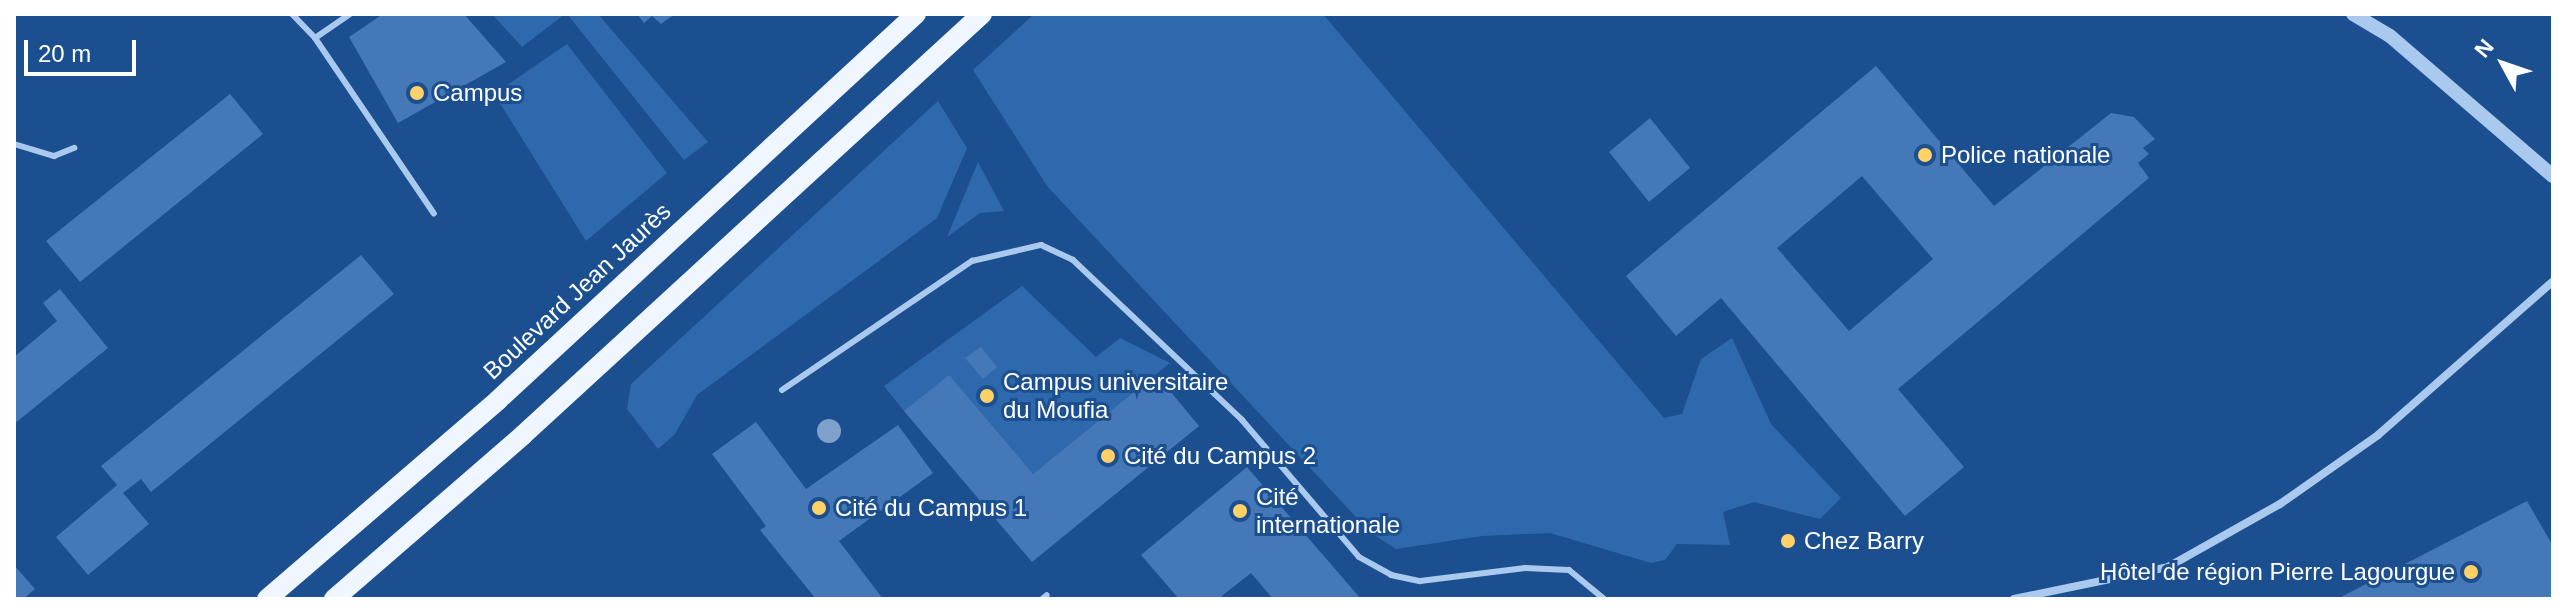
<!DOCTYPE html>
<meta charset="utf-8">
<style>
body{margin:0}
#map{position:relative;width:2567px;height:613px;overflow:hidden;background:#1b4f8f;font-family:Arial,sans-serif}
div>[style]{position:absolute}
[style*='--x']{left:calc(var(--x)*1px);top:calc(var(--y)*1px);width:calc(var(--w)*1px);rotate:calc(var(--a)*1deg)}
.green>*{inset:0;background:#2e69ad}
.building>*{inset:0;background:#4478b7}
.service>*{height:6px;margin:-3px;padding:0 3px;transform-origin:3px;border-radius:3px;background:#a9c9ee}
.minor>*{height:8px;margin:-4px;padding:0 4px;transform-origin:4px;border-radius:4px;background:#a9c9ee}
.tertiary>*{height:14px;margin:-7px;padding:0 7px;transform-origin:7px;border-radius:7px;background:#a9c9ee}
.primary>*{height:20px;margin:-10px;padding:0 10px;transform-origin:10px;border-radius:10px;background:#f0f6ff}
.trees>*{width:24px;height:24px;margin:-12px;border-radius:50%;background:#7ea0ca}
.dots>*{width:22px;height:22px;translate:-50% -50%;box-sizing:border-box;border:4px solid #1b4f8f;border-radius:50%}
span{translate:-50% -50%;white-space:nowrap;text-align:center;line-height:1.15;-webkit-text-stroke:6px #1b4f8f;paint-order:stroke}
.poi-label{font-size:24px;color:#fff}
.left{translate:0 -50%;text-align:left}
.right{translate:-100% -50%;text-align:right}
.street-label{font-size:24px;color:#fff}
.frame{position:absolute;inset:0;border:16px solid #fff;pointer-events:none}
.north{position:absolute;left:2463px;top:24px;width:80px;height:80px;-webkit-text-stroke:6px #1b4f8f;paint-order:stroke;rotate:310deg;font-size:22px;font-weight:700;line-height:32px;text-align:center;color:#fff}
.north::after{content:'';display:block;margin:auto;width:28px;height:36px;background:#fff;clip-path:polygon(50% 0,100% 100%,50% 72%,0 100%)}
.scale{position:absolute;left:24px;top:40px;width:112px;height:36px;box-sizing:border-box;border:4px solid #fff;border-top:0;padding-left:10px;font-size:24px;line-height:28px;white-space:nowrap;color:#fff;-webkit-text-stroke:6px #1b4f8f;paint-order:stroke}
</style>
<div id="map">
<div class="green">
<div style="clip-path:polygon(492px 14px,565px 14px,522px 47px)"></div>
<div style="clip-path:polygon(567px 14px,598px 14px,708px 142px,684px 160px)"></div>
<div style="clip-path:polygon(1034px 14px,1323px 14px,1664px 418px,1682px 414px,1701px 359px,1732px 338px,1771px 424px,1841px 498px,1820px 519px,1754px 502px,1723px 512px,1730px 545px,1677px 544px,1665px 560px,1651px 563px,1550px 533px,1482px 536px,1396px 549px,1370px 532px,1047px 186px,973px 70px)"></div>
<div style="clip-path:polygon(567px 44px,667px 173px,586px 241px,494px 94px)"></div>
<div style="clip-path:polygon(938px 101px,967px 148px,937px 218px,697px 395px,675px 434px,658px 449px,627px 409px,631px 384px)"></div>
<div style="clip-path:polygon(978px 162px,1004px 211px,980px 213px,947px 237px)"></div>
<div style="clip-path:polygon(1022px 286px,1096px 357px,1120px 338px,1170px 363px,1033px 474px,904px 411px,884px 386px)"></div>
</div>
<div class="building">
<div style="clip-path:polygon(383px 14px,464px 14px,506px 62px,398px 123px,349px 37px)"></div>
<div style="clip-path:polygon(637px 14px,675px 14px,661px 24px,652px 16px,644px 23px)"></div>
<div style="clip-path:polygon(evenodd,1876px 66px,1994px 206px,2111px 113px,2134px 117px,2155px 139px,2143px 148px,2149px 154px,2138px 163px,2149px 178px,1898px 389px,1964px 467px,1905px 516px,1721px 298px,1676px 336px,1626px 276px,1876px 66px,1862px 176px,1933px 259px,1849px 331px,1777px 248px,1862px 176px)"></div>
<div style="clip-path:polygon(230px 94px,263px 134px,80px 282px,46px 241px)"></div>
<div style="clip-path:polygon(1650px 118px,1690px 168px,1649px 202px,1609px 152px)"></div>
<div style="clip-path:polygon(361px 255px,394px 294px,151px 492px,141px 479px,123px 493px,149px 524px,88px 575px,56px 537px,117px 485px,101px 466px)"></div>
<div style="clip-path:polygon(60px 289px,108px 348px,14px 424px,14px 357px,57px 321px,43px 303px)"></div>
<div style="clip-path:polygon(981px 347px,997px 367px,983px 379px,965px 358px)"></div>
<div style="clip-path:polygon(1156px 374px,1199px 426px,1032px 562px,904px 411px,949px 375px,1033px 474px)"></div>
<div style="clip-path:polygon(756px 422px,806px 489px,898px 425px,933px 473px,839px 541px,883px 599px,816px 599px,760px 530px,766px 526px,712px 454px)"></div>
<div style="clip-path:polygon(1247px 467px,1361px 599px,1273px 599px,1251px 573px,1218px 599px,1179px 599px,1141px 555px)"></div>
<div style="clip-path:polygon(2527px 501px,2553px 546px,2553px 599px,2337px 599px)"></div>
<div style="clip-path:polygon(14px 565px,35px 589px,23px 599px,14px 599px)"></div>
</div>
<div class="service">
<div style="--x:292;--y:14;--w:33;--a:46"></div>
<div style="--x:315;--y:38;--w:212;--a:55.9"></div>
<div style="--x:315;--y:38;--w:42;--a:-34.4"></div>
<div style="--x:14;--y:144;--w:42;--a:16.7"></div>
<div style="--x:54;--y:156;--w:22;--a:-22"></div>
<div style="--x:782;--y:390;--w:230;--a:-34.2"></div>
<div style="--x:972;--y:261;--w:71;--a:-13.1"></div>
<div style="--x:1041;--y:245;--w:35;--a:25"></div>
<div style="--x:1073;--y:260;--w:233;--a:43.4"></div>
<div style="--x:1242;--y:420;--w:180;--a:49.5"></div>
<div style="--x:1359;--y:557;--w:37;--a:29"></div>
<div style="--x:1391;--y:575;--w:30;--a:12"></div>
<div style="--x:1420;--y:581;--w:106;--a:-7.1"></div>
<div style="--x:1525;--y:568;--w:44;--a:2.6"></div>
<div style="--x:1569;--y:570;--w:45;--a:39.6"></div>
<div style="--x:1042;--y:599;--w:6;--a:-39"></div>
</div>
<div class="minor">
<div style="--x:2014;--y:599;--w:157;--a:-11.7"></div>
<div style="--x:2168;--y:567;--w:129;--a:-29.4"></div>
<div style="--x:2280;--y:504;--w:120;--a:-35.1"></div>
<div style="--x:2378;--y:435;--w:233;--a:-41.3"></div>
</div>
<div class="tertiary">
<div style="--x:2353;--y:14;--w:43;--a:30.7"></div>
<div style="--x:2390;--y:36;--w:215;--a:40.7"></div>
</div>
<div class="primary">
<div style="--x:267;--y:599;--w:305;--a:-40.7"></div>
<div style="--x:498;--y:400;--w:569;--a:-42.72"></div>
<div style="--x:334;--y:599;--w:250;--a:-40.9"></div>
<div style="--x:523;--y:435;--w:623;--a:-42.53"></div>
</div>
<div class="trees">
<div style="left:829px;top:431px"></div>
</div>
<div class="dots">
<div style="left:417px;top:93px;background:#ffd166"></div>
<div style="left:1925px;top:155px;background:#ffd166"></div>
<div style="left:987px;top:396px;background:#ffd166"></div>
<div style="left:1108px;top:456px;background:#ffd166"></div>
<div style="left:819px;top:508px;background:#ffd166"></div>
<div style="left:1240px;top:511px;background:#ffd166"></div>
<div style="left:1788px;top:541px;background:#ffd166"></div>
<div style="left:2471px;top:572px;background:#ffd166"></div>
</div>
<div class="poi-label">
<span class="left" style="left:433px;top:93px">Campus</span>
<span class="left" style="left:1941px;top:155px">Police nationale</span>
<span class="left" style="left:1003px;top:396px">Campus universitaire<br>du Moufia</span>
<span class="left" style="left:1124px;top:456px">Cité du Campus 2</span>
<span class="left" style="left:1256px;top:511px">Cité<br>internationale</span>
<span class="left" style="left:835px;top:508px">Cité du Campus 1</span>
<span class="left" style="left:1804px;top:541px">Chez Barry</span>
<span class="right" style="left:2455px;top:572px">Hôtel de région Pierre Lagourgue</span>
</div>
<div class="street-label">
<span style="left:577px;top:291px;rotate:-43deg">Boulevard Jean Jaurès</span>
</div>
<div class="frame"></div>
<div class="north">N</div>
<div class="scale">20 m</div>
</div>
